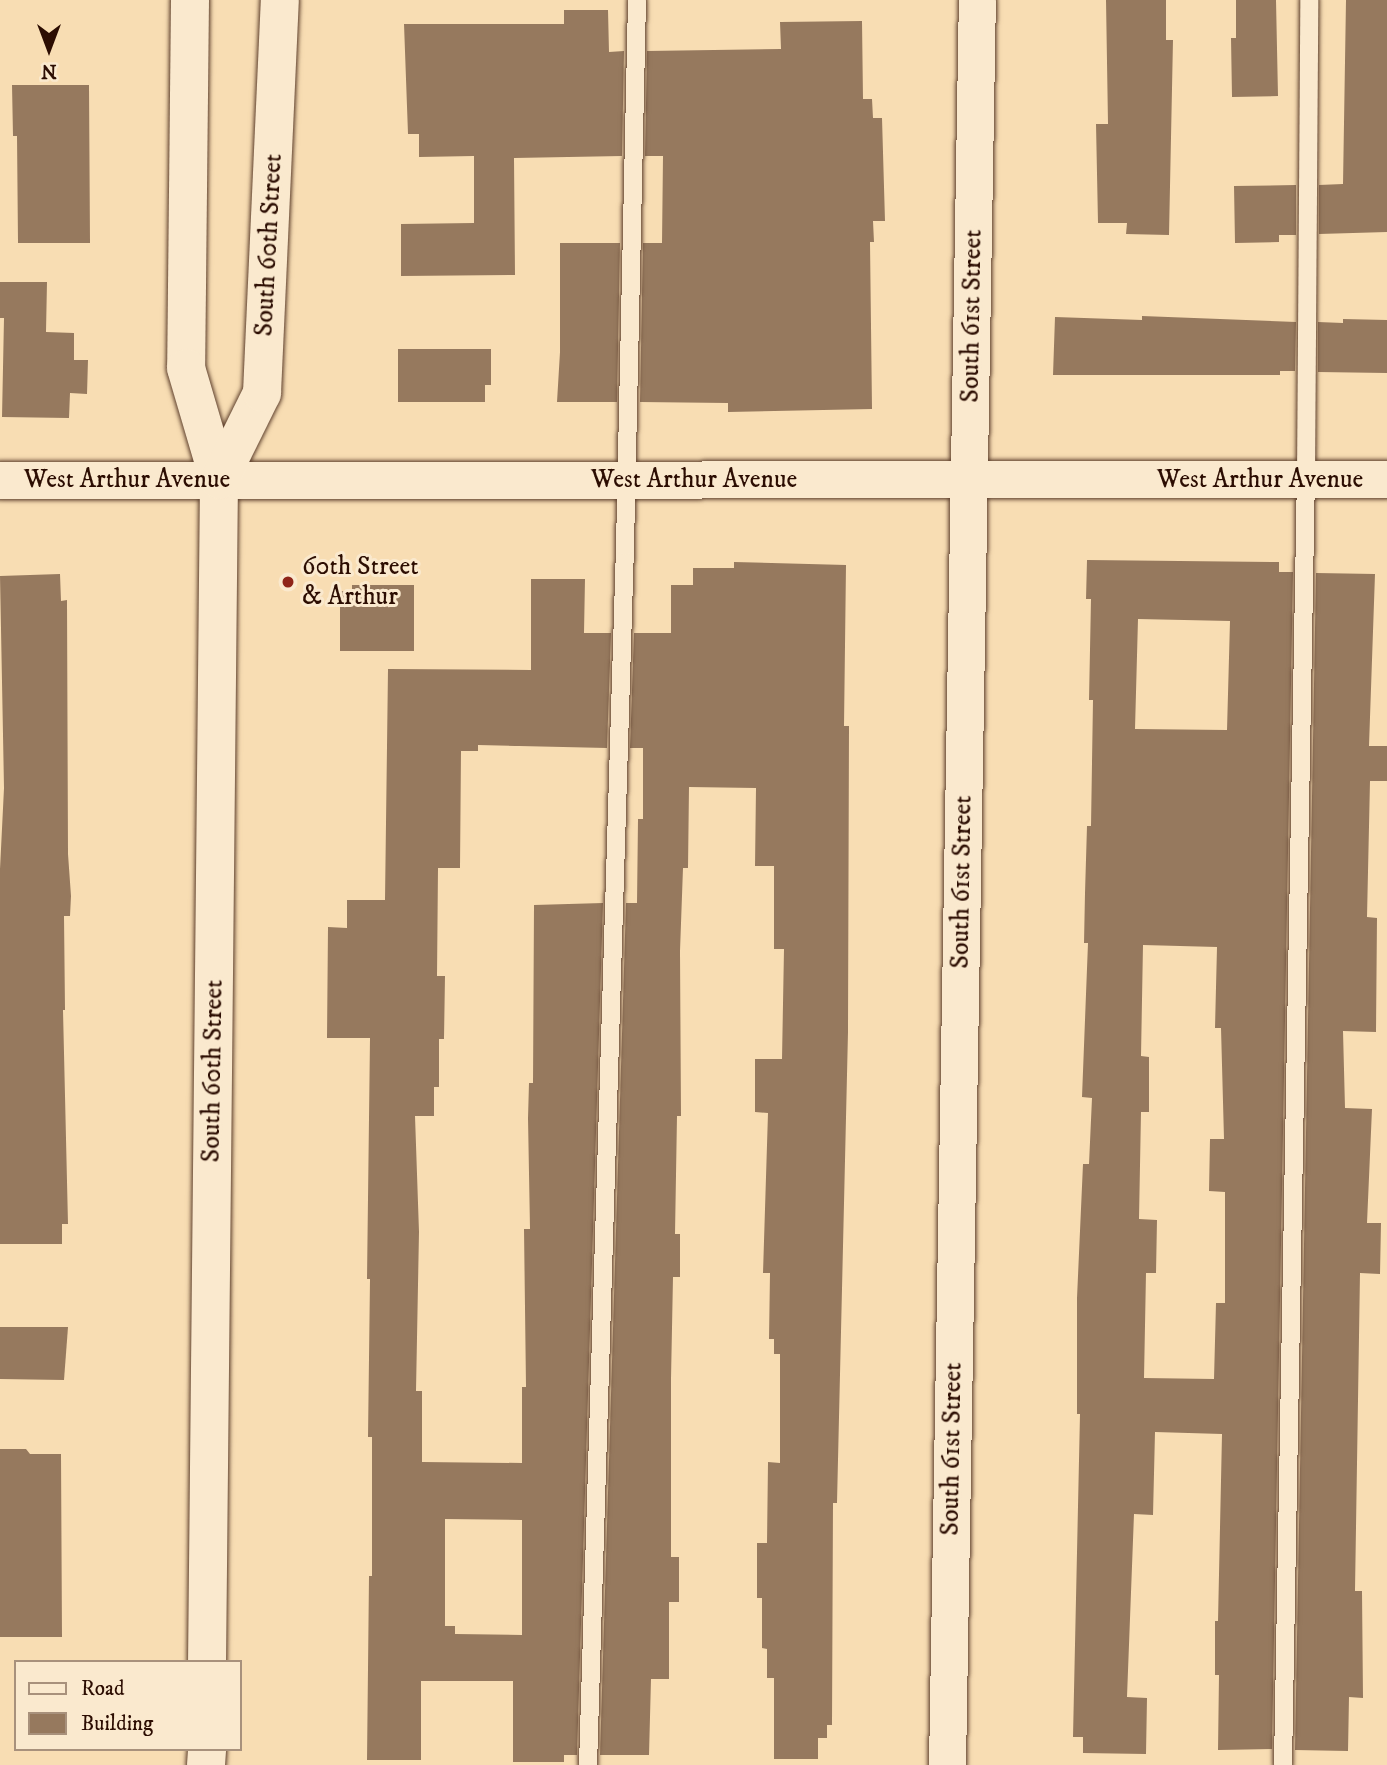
<!DOCTYPE html>
<style>
body{margin:0}
#map{position:relative;width:1387px;height:1765px;overflow:hidden;background:#f8ddb3;font-family:"IM FELL DW Pica",serif}
div>[style]{position:absolute}
[style*='--x']{left:calc(var(--x)*1px);top:calc(var(--y)*1px);width:calc(var(--w)*1px);rotate:calc(var(--a)*1deg)}
.building>*{inset:0;background:#96795e}
.roads{filter:drop-shadow(0 0 2px #5f412e) drop-shadow(0 0 2px #5f412e)}
.lane>*{height:18px;margin:-9px;padding:0 9px;transform-origin:9px;border-radius:9px;background:#fae9ce}
.street>*{height:37px;margin:-18.5px;padding:0 18.5px;transform-origin:18.5px;border-radius:18.5px;background:#fae9ce}
.secondary>*{height:38px;margin:-19px;padding:0 19px;transform-origin:19px;border-radius:19px;background:#fae9ce}
.dots>*{width:19px;height:19px;translate:-50% -50%;box-sizing:border-box;border:4px solid #fae9ce;border-radius:50%}
span{translate:-50% -50%;white-space:nowrap;text-align:center;line-height:1.15;-webkit-text-stroke:6px #fae9ce;paint-order:stroke}
.street-label{font-size:26px;color:#2c0d02}
.poi-label{font-size:26px;color:#2c0d02}
.left{translate:0 -50%;text-align:left}
.legend{position:absolute;left:14px;top:1660px;width:228px;height:91px;box-sizing:border-box;background:#fae9ce;border:2px solid #a8917c;margin:0;padding:9px 12px;list-style:none;font-size:21px;color:#2c0d02}
.legend li{display:flex;align-items:center;gap:14px;height:35px}
.legend b{width:35px;border:2px solid #a8917c}
.north{position:absolute;left:14px;top:14px;width:70px;height:70px;-webkit-text-stroke:5px #fae9ce;paint-order:stroke;rotate:180deg;font-size:19px;font-weight:700;line-height:28px;text-align:center;color:#2c0d02}
.north::after{content:'';display:block;margin:auto;width:24px;height:32px;background:#2c0d02;clip-path:polygon(50% 0,100% 100%,50% 72%,0 100%)}
</style>
<div id="map">
<div class="building">
<div style="clip-path:polygon(1106px 0,1166px 0,1166px 40px,1173px 40px,1169px 235px,1126px 234px,1127px 223px,1098px 223px,1096px 124px,1108px 124px)"></div>
<div style="clip-path:polygon(1236px 0,1276px 0,1278px 96px,1232px 97px,1231px 38px,1236px 38px)"></div>
<div style="clip-path:polygon(1346px 0,1387px 0,1387px 232px,1319px 234px,1319px 185px,1343px 184px)"></div>
<div style="clip-path:polygon(564px 10px,608px 10px,609px 52px,624px 51px,622px 156px,514px 158px,515px 275px,401px 276px,401px 224px,474px 223px,474px 156px,419px 157px,419px 134px,408px 134px,404px 24px,564px 24px)"></div>
<div style="clip-path:polygon(862px 21px,863px 99px,872px 99px,873px 118px,882px 118px,885px 221px,873px 221px,874px 242px,870px 242px,872px 409px,728px 412px,728px 403px,640px 402px,643px 243px,662px 243px,663px 156px,645px 156px,647px 51px,781px 49px,780px 22px)"></div>
<div style="clip-path:polygon(12px 85px,89px 85px,90px 243px,18px 243px,17px 136px,13px 136px)"></div>
<div style="clip-path:polygon(1296px 185px,1296px 235px,1279px 235px,1279px 242px,1235px 243px,1234px 186px)"></div>
<div style="clip-path:polygon(560px 243px,620px 243px,617px 402px,557px 402px,560px 352px)"></div>
<div style="clip-path:polygon(0 282px,47px 282px,46px 332px,74px 333px,74px 360px,88px 360px,87px 394px,70px 393px,69px 418px,2px 417px,4px 318px,0 318px)"></div>
<div style="clip-path:polygon(1142px 316px,1296px 322px,1295px 371px,1280px 371px,1280px 375px,1053px 375px,1055px 317px,1142px 320px)"></div>
<div style="clip-path:polygon(1343px 319px,1387px 320px,1387px 373px,1318px 372px,1318px 322px,1343px 323px)"></div>
<div style="clip-path:polygon(398px 349px,491px 349px,491px 385px,485px 385px,485px 402px,398px 402px)"></div>
<div style="clip-path:polygon(evenodd,1087px 560px,1279px 562px,1279px 572px,1293px 572px,1272px 1749px,1218px 1750px,1219px 1675px,1215px 1675px,1215px 1621px,1218px 1621px,1222px 1434px,1155px 1432px,1153px 1515px,1134px 1514px,1127px 1697px,1147px 1698px,1146px 1754px,1083px 1753px,1083px 1737px,1073px 1737px,1080px 1414px,1077px 1414px,1077px 1298px,1083px 1164px,1089px 1164px,1092px 1098px,1082px 1097px,1088px 943px,1084px 943px,1085px 893px,1087px 826px,1091px 826px,1093px 700px,1089px 700px,1091px 599px,1086px 599px,1087px 560px,1138px 619px,1230px 621px,1227px 730px,1135px 729px,1138px 619px,1087px 560px,1143px 945px,1217px 947px,1215px 1028px,1221px 1028px,1224px 1139px,1210px 1139px,1209px 1191px,1225px 1192px,1225px 1303px,1216px 1303px,1214px 1379px,1144px 1378px,1146px 1273px,1156px 1273px,1157px 1220px,1139px 1219px,1141px 1112px,1149px 1112px,1149px 1057px,1141px 1056px,1143px 945px)"></div>
<div style="clip-path:polygon(734px 562px,846px 565px,844px 726px,849px 726px,848px 1032px,837px 1503px,833px 1503px,832px 1725px,827px 1725px,827px 1738px,818px 1738px,818px 1759px,774px 1759px,774px 1678px,767px 1678px,767px 1649px,762px 1648px,762px 1598px,757px 1598px,757px 1543px,767px 1543px,768px 1462px,780px 1463px,780px 1354px,774px 1354px,774px 1339px,769px 1339px,770px 1273px,763px 1273px,768px 1113px,755px 1112px,755px 1059px,782px 1059px,784px 949px,774px 949px,774px 866px,755px 866px,756px 788px,689px 787px,688px 868px,683px 868px,680px 951px,681px 1116px,677px 1116px,675px 1234px,680px 1234px,680px 1277px,673px 1277px,671px 1379px,671px 1557px,679px 1557px,679px 1602px,669px 1602px,669px 1679px,651px 1679px,649px 1755px,600px 1755px,626px 903px,637px 903px,638px 819px,643px 819px,643px 748px,630px 748px,634px 633px,671px 633px,671px 585px,693px 585px,693px 568px,734px 568px)"></div>
<div style="clip-path:polygon(1316px 573px,1375px 574px,1369px 746px,1387px 746px,1387px 781px,1370px 781px,1367px 917px,1377px 918px,1376px 1032px,1343px 1031px,1345px 1108px,1372px 1109px,1367px 1223px,1381px 1223px,1380px 1274px,1360px 1273px,1355px 1591px,1362px 1591px,1363px 1698px,1349px 1697px,1348px 1751px,1295px 1750px)"></div>
<div style="clip-path:polygon(60px 574px,61px 601px,67px 600px,68px 854px,71px 896px,70px 916px,64px 916px,65px 1010px,63px 1010px,68px 1224px,62px 1224px,62px 1244px,0 1244px,0 869px,4px 788px,0 576px)"></div>
<div style="clip-path:polygon(evenodd,531px 579px,585px 579px,584px 633px,611px 633px,607px 748px,478px 745px,478px 751px,461px 751px,460px 868px,438px 868px,437px 976px,445px 976px,444px 1039px,439px 1039px,439px 1087px,434px 1087px,434px 1116px,415px 1116px,419px 1232px,416px 1391px,422px 1391px,422px 1462px,522px 1463px,522px 1387px,526px 1387px,524px 1229px,530px 1229px,528px 1118px,529px 1083px,533px 1083px,534px 905px,603px 903px,577px 1755px,564px 1755px,564px 1762px,513px 1762px,513px 1681px,421px 1681px,421px 1760px,367px 1760px,369px 1576px,372px 1576px,372px 1437px,368px 1437px,370px 1279px,367px 1279px,370px 1038px,327px 1038px,328px 927px,347px 928px,347px 900px,385px 900px,388px 669px,531px 670px,531px 579px,445px 1519px,522px 1520px,522px 1635px,455px 1634px,455px 1626px,445px 1626px,445px 1519px)"></div>
<div style="clip-path:polygon(352px 585px,414px 585px,414px 651px,340px 651px,340px 591px,352px 592px)"></div>
<div style="clip-path:polygon(0 1327px,68px 1327px,64px 1380px,0 1379px)"></div>
<div style="clip-path:polygon(0 1449px,26px 1449px,30px 1454px,61px 1454px,62px 1637px,0 1637px)"></div>
</div>
<div class="roads">
<div class="lane">
<div style="--x:588;--y:1765;--w:1220;--a:-88.26"></div>
<div style="--x:625;--y:546;--w:546;--a:-88.74"></div>
<div style="--x:1283;--y:1765;--w:1286;--a:-88.98"></div>
<div style="--x:1306;--y:479;--w:479;--a:-89.6"></div>
</div>
<div class="street">
<div style="--x:0;--y:480;--w:1387;--a:-0.04"></div>
<div style="--x:947;--y:1765;--w:1765;--a:-89.03"></div>
</div>
<div class="secondary">
<div style="--x:190;--y:0;--w:368;--a:90.6"></div>
<div style="--x:186;--y:368;--w:117;--a:73.6"></div>
<div style="--x:219;--y:480;--w:1182;--a:90.58"></div>
<div style="--x:219;--y:480;--w:97;--a:-63.7"></div>
<div style="--x:262;--y:393;--w:393;--a:-87.4"></div>
<div style="--x:206;--y:1765;--w:16;--a:-86"></div>
</div>
</div>
<div class="dots">
<div style="left:288px;top:582px;background:#8f2418"></div>
</div>
<div class="street-label">
<span style="left:269px;top:245px;rotate:-87deg">South 60th Street</span>
<span style="left:972px;top:316px;rotate:-89deg">South 61st Street</span>
<span style="left:127px;top:480px">West Arthur Avenue</span>
<span style="left:694px;top:480px">West Arthur Avenue</span>
<span style="left:1260px;top:480px">West Arthur Avenue</span>
<span style="left:962px;top:882px;rotate:-89deg">South 61st Street</span>
<span style="left:213px;top:1071px;rotate:-89deg">South 60th Street</span>
<span style="left:952px;top:1449px;rotate:-89deg">South 61st Street</span>
</div>
<div class="poi-label">
<span class="left" style="left:302px;top:582px">60th Street<br>&amp; Arthur</span>
</div>
<ul class="legend">
<li><b style="height:9px;background:#fae9ce"></b>Road</li>
<li><b style="height:19px;background:#96795e"></b>Building</li>
</ul>
<div class="north">N</div>
</div>
